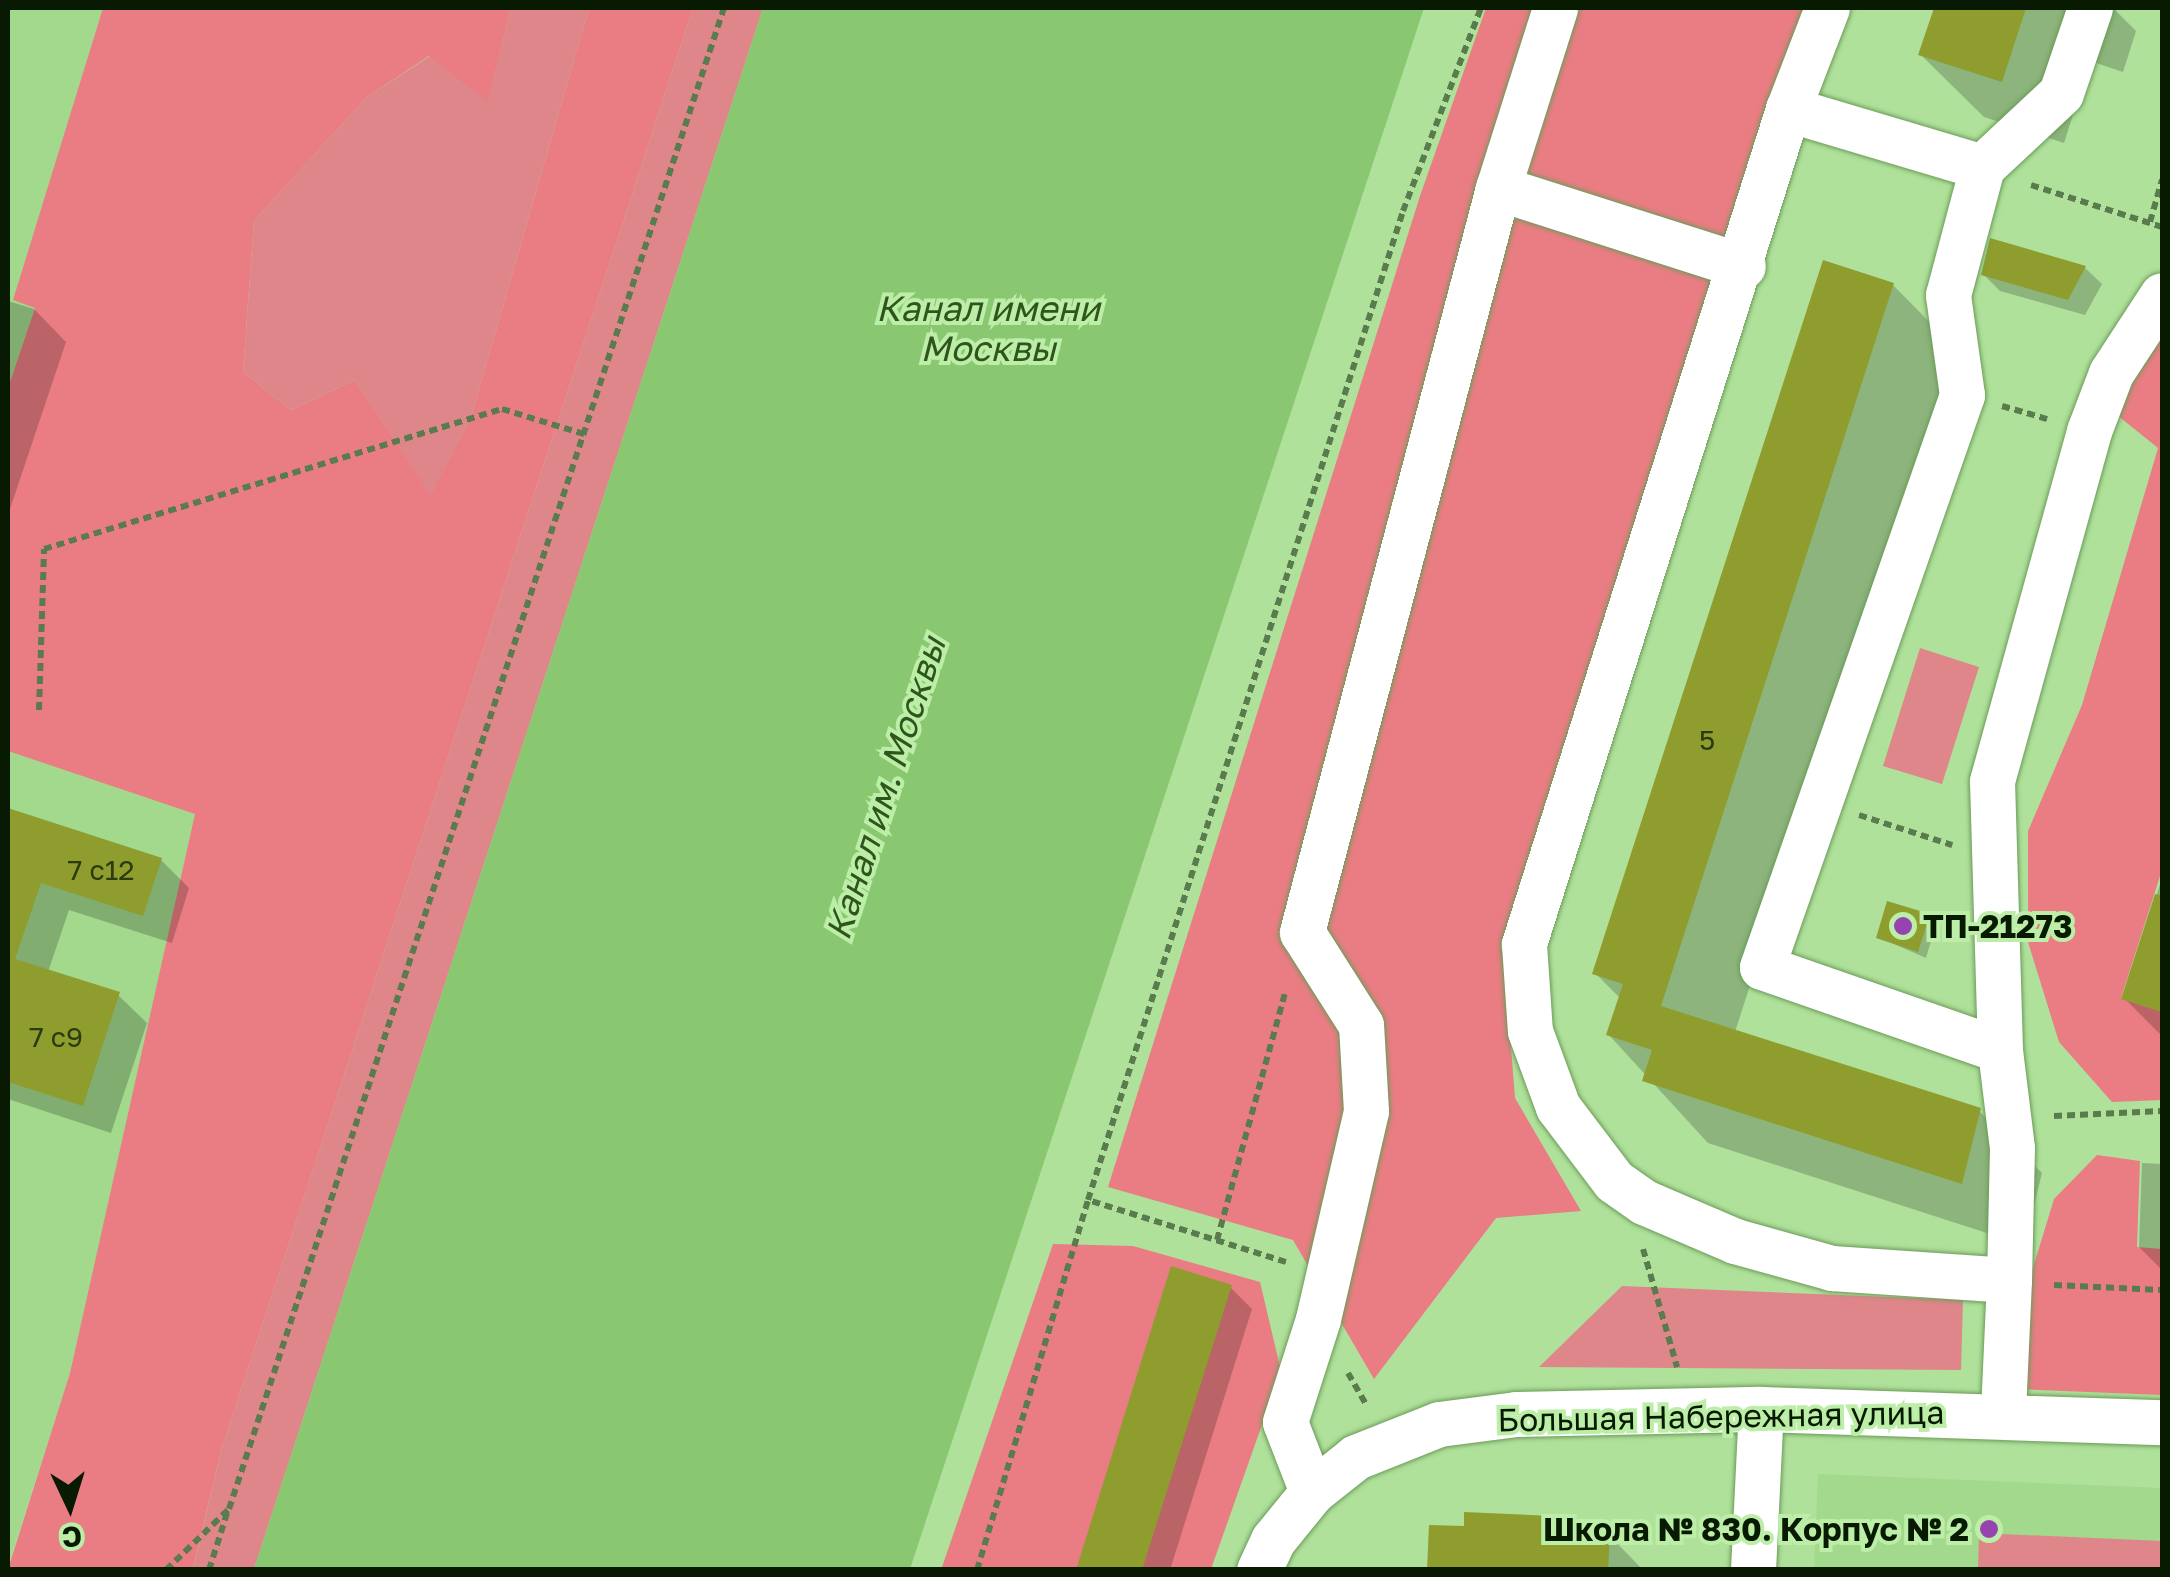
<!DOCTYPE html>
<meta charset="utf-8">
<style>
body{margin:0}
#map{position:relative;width:2170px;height:1577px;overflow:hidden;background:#afe19b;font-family:"Golos Text",sans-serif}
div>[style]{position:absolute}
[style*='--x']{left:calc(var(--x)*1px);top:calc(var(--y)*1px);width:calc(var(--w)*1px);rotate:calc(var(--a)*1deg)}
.built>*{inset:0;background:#a2d98d}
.green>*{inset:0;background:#de868a}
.forest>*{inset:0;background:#e97d83}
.water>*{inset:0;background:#89c770}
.shadow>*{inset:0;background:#0003}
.building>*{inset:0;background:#8e9d2e}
.path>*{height:6px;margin-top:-3px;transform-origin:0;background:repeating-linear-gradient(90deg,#597b4d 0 8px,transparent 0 13px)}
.roads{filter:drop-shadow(0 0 2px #6c9b59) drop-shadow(0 0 2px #6c9b59)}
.minor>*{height:45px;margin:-22.5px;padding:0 22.5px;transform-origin:22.5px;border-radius:22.5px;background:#fff}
.dots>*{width:28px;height:28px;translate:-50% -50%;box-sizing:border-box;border:5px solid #bceea8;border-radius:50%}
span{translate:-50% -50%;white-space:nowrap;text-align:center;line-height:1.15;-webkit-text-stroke:8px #bceea8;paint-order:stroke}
.number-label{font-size:28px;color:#2a3b0d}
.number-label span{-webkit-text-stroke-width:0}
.poi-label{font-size:32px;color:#081a02;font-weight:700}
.left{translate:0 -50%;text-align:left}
.right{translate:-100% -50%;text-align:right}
.street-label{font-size:32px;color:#081a02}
.water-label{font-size:35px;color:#2e561c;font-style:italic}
.frame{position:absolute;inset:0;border:10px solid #081a02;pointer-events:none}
.north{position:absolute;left:20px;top:1457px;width:100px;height:100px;-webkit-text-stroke:8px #bceea8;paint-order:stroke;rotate:176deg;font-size:28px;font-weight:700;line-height:40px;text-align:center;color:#081a02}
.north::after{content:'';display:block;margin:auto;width:35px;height:45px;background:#081a02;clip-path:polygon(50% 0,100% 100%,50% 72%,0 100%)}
</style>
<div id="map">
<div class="built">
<div style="clip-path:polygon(8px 8px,103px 8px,14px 300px,35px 307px,8px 388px)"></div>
<div style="clip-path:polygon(8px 751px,195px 814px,70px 1373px,8px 1566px)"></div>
<div style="clip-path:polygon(1818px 1474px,2162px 1488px,2162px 1569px,1814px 1570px)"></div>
</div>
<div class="green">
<div style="clip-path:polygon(511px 8px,589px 8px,471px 417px,431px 496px,355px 380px,291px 410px,243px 372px,254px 221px,367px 97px,430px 56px,488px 101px)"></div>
<div style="clip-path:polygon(693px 8px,763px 8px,254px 1569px,193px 1570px,221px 1451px)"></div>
<div style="clip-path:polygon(1920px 648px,1979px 667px,1942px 784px,1883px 766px)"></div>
<div style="clip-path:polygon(1622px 1286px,1963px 1300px,1961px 1370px,1539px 1367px)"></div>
<div style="clip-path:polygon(1979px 1533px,2162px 1541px,2162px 1569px,1978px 1569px)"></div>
</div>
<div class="forest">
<div style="clip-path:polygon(103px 8px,511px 8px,488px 102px,429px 56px,367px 97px,254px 221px,243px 372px,291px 410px,355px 380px,431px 495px,471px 417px,589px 8px,693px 8px,221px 1451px,193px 1569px,8px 1569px,70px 1373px,195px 814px,8px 751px,8px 388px,35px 308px,13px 300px)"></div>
<div style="clip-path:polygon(1486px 8px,1806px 8px,1503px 945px,1515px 1098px,1581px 1211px,1496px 1218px,1374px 1379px,1293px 1240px,1108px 1187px,1420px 196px)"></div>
<div style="clip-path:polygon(2162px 323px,2162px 870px,2121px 998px,2162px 1012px,2162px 1100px,2112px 1102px,2059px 1042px,2028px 942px,2028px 831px,2082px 705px,2158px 448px,2112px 411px)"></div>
<div style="clip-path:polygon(2097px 1155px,2140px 1161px,2137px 1247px,2162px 1249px,2162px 1395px,2016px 1389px,2028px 1284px,2054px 1199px)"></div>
<div style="clip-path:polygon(1053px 1244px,1133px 1246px,1260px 1282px,1281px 1371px,1211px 1569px,941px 1570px)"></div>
</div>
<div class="water">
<div style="clip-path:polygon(763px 8px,1424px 8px,910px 1569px,254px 1569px)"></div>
</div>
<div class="shadow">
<div style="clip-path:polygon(1936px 8px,2113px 8px,2136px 31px,2123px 72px,2090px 61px,2064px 143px,1984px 117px,1921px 55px)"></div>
<div style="clip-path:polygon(1992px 241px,2085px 268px,2102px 284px,2085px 315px,2000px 291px,1983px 274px)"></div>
<div style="clip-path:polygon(1893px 285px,1955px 348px,1735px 1032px,1979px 1111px,2042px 1173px,2024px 1245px,1708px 1143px,1609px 1035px,1620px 998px,1595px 973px)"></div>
<div style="clip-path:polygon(8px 301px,34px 309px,66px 342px,8px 515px)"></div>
<div style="clip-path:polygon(8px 811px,161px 860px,189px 888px,172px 943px,69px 910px,48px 972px,118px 995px,147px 1023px,111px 1133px,8px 1099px)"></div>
<div style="clip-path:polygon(2162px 878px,2162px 1036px,2124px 998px)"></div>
<div style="clip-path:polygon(1929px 917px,1936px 924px,1926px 958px,1878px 937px)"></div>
<div style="clip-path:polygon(2142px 1163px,2162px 1164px,2162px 1270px,2139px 1247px)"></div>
<div style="clip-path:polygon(1230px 1287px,1252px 1309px,1170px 1570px,1078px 1570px)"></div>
<div style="clip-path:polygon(1574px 1519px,1590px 1534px,1609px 1535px,1643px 1570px,1429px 1570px,1466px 1529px)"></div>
</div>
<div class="building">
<div style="clip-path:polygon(1934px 8px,2026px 8px,2002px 82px,1918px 55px)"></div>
<div style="clip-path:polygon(1990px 238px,2086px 266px,2068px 300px,1981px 275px)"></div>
<div style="clip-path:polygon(1823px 260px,1894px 283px,1661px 1006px,1981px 1108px,1962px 1184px,1642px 1081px,1652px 1050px,1606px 1035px,1623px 984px,1592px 974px)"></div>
<div style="clip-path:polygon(8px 808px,162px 858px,143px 916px,41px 883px,15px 959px,120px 992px,83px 1106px,8px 1082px)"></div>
<div style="clip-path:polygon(2155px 894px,2162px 895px,2162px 1012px,2121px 999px)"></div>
<div style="clip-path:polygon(1887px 901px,1930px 914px,1918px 952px,1876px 938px)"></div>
<div style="clip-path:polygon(1171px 1266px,1232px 1285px,1219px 1326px,1142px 1570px,1076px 1570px)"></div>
<div style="clip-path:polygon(1464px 1512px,1576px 1517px,1575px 1531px,1610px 1533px,1608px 1570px,1427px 1570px,1429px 1525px,1464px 1526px)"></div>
</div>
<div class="path">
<div style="--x:2031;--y:185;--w:138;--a:17.8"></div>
<div style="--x:2150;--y:222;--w:44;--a:-74.1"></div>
<div style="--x:2002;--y:406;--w:47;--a:16.1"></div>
<div style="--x:39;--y:710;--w:161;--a:-88.2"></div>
<div style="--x:44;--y:549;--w:479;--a:-17"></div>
<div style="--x:502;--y:409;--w:86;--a:17"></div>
<div style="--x:1859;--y:815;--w:98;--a:17.9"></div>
<div style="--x:2054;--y:1116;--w:108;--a:-2.7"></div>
<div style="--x:1217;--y:1240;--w:259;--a:-74.6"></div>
<div style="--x:1643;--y:1249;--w:123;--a:73.9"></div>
<div style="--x:1286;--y:1262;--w:207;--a:-162.6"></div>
<div style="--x:1088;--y:1200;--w:1038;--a:-72.33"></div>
<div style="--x:1403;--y:211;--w:217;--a:-69"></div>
<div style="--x:2054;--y:1285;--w:108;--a:2.7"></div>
<div style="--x:1348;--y:1373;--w:38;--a:60"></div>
<div style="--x:166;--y:1570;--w:88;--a:-44.1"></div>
<div style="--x:229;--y:1509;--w:1581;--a:-71.75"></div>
<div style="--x:209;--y:1570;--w:63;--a:-72.4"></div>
<div style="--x:977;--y:1570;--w:386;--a:-73.3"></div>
</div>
<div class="roads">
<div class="minor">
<div style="--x:1827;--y:8;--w:108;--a:111.1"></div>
<div style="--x:1788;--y:109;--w:876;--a:107.55"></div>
<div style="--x:1524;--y:944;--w:87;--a:86.1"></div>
<div style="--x:1530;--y:1031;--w:81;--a:69.8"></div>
<div style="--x:1558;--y:1107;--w:93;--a:52.9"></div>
<div style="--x:1614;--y:1181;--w:37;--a:35"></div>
<div style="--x:1644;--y:1202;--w:99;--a:23.2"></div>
<div style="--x:1735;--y:1241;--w:101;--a:15.6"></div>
<div style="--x:1832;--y:1268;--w:177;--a:3.9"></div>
<div style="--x:2009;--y:1280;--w:134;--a:92.6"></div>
<div style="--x:1788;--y:109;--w:202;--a:16.6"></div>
<div style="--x:1498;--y:188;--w:257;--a:17.7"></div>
<div style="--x:2000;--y:1050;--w:252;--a:-160.8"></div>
<div style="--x:1762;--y:967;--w:606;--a:-70.73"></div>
<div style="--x:1962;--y:395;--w:101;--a:-98"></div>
<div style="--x:1948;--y:295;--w:132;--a:-75.1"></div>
<div style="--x:1982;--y:167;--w:108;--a:-43.1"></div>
<div style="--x:2061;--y:93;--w:90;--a:-71.2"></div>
<div style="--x:2009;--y:1280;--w:132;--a:-88.7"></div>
<div style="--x:2012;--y:1148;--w:99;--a:-97"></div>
<div style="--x:2000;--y:1050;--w:269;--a:-91.7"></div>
<div style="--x:1992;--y:781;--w:363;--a:-74.5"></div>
<div style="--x:2089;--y:431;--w:62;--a:-69.2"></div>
<div style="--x:2111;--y:373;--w:93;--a:-56.8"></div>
<div style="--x:1312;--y:1492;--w:75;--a:-111.1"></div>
<div style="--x:1285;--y:1422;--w:108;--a:-72.2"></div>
<div style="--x:1318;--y:1319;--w:213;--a:-77"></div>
<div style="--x:1366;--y:1111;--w:86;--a:-93.3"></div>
<div style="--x:1361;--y:1025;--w:110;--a:-122.4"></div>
<div style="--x:1302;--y:932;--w:769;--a:-75.24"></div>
<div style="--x:1498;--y:188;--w:189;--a:-72.4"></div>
<div style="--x:1259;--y:1570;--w:33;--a:-65"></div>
<div style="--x:1273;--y:1540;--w:62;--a:-50.9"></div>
<div style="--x:1312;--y:1492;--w:56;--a:-38.5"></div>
<div style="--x:1356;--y:1457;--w:89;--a:-21.7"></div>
<div style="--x:1439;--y:1424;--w:78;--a:-7.4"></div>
<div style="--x:1516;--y:1414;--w:245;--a:-1.2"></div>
<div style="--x:1761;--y:1409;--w:401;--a:1.9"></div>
<div style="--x:1753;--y:1570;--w:161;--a:-87.2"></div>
</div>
</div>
<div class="dots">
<div style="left:1903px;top:926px;background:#9643b1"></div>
<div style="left:1989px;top:1529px;background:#9643b1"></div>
</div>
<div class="number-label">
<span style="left:1707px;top:740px">5</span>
<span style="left:101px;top:870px">7 с12</span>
<span style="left:56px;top:1037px">7 с9</span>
</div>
<div class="poi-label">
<span class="left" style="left:1923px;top:926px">ТП-21273</span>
<span class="right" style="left:1969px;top:1529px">Школа № 830. Корпус № 2</span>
</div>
<div class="street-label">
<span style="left:1721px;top:1416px;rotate:-1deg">Большая Набережная улица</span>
</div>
<div class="water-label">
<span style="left:988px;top:328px">Канал имени<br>Москвы</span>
<span style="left:885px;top:788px;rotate:-72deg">Канал им. Москвы</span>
</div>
<div class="frame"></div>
<div class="north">С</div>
</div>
